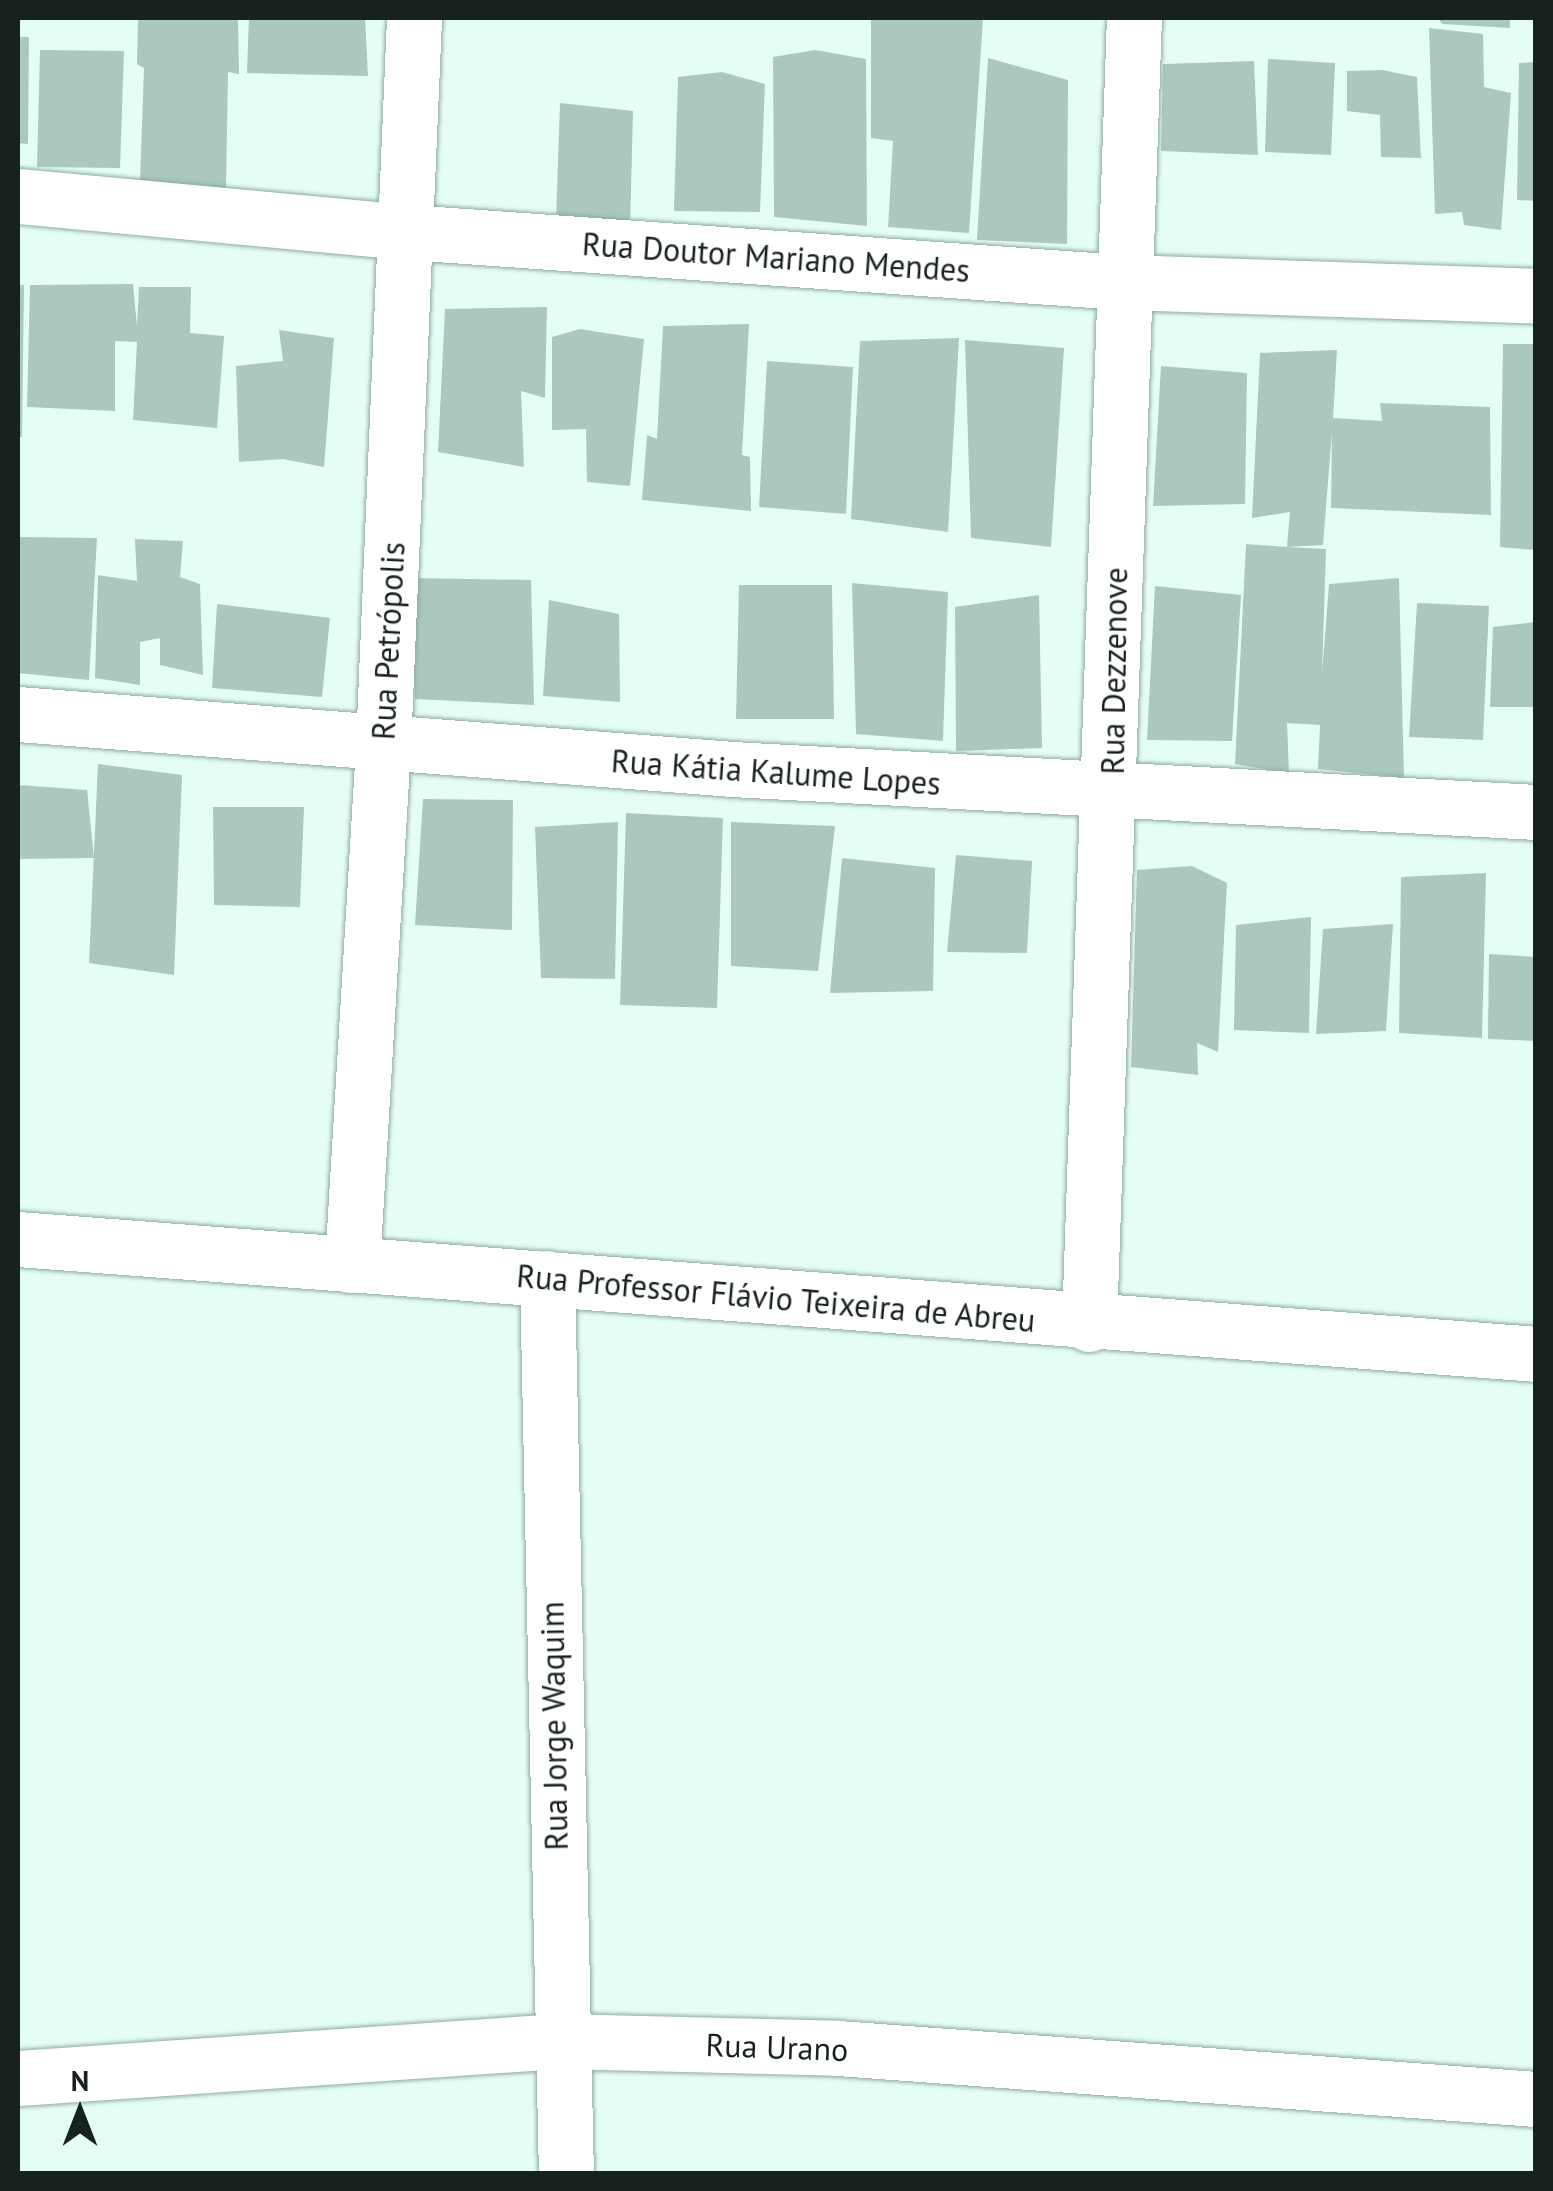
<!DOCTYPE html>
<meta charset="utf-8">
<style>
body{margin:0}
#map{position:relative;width:1553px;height:2191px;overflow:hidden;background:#e5fef4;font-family:"PT Sans",sans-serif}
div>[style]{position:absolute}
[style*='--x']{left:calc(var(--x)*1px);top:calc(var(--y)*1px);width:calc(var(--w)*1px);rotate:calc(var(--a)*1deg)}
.building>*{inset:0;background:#abc8bd}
.roads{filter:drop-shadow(0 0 2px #8daa9f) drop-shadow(0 0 2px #8daa9f)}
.street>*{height:55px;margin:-27.5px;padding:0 27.5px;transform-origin:27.5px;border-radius:27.5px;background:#fff}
span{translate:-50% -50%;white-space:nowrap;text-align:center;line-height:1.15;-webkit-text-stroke:10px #fff;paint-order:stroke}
.street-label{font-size:32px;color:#17221e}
.frame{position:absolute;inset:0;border:20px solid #17221e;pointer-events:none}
.north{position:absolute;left:30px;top:2061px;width:100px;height:100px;-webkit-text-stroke:8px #fff;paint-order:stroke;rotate:0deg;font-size:28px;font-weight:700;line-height:40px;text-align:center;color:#17221e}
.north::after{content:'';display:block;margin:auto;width:35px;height:45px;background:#17221e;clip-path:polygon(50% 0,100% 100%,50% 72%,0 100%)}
</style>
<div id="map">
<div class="building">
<div style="clip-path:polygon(138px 18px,238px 18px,239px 74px,228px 72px,226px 188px,140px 182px,144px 68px,137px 64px)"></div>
<div style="clip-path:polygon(249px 18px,365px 18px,368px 76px,247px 73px)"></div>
<div style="clip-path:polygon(871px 18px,983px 18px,969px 233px,888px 227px,893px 141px,871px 138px)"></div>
<div style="clip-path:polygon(1438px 18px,1510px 18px,1510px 28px,1442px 24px)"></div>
<div style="clip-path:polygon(1429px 28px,1483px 34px,1484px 87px,1511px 93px,1501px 230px,1464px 225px,1462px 212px,1435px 214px)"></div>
<div style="clip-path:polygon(18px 37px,29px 37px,28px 144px,18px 143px)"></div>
<div style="clip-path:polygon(40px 50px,124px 51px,120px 168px,37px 167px)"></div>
<div style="clip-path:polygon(815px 50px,866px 59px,867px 226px,774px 217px,773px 57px)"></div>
<div style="clip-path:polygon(988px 58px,1068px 80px,1067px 244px,977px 240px)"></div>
<div style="clip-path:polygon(1268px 59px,1335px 63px,1331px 155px,1265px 152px)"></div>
<div style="clip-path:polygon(1254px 61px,1258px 155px,1161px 151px,1163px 64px)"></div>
<div style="clip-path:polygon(1536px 62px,1536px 201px,1517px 200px,1519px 63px)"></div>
<div style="clip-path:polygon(1382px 70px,1417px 77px,1421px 158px,1381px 157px,1380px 115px,1347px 111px,1347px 71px)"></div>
<div style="clip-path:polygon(722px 72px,765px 84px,760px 212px,674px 211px,678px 77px)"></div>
<div style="clip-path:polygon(560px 103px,633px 111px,630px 229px,556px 220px)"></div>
<div style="clip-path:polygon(133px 284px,137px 326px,139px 287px,191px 287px,190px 333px,224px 336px,217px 428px,133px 420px,137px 342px,115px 341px,115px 411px,27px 407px,30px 285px)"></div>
<div style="clip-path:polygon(18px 285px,24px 285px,22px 437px,18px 437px)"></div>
<div style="clip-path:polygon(547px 307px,545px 398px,521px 391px,524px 467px,438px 452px,445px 309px)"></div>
<div style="clip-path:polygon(749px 324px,742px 455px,750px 457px,751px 511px,642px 500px,647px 435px,657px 439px,663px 326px)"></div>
<div style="clip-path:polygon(580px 329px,644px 339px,630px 486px,587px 482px,586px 429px,552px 430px,552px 337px)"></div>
<div style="clip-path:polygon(279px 330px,334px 338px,324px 467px,283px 459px,239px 462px,236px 366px,283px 361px)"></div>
<div style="clip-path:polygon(959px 338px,948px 532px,851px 519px,860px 341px)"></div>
<div style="clip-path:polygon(965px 340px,1064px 348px,1051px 547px,971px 538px)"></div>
<div style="clip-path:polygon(1503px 344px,1536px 344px,1536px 550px,1500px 547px)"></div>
<div style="clip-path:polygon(1337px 350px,1333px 418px,1382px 421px,1380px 403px,1490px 407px,1491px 515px,1331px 508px,1332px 432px,1323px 545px,1287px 547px,1326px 549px,1322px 674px,1329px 584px,1399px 578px,1404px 778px,1318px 769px,1320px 725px,1287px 723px,1289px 773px,1235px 764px,1246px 544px,1287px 547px,1290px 512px,1252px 518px,1260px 353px)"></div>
<div style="clip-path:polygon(767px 361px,853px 367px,846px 514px,759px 507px)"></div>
<div style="clip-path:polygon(1161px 366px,1247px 373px,1245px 504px,1153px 506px)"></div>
<div style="clip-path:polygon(18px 537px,97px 538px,89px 680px,18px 673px)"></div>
<div style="clip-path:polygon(135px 539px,183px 541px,180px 577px,200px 584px,203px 675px,160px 665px,160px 638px,140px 642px,140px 685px,95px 678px,98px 575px,137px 581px)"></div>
<div style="clip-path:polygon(411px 578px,531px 580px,534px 705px,415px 699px)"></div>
<div style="clip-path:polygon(852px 583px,948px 592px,943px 741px,856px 734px)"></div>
<div style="clip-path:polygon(739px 585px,832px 585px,834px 719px,736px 719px)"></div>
<div style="clip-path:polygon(1155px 586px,1241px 595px,1232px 741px,1147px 740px)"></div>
<div style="clip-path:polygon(1039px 595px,1042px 748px,956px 751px,955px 607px)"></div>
<div style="clip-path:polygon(549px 600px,619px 614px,620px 702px,543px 696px)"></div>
<div style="clip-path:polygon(1417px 603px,1489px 606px,1483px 740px,1409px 737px)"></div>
<div style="clip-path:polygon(217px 604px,330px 618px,322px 697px,212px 688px)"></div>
<div style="clip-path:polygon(1536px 622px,1534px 707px,1490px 707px,1493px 627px)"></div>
<div style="clip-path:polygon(98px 764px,182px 775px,174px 975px,89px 963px)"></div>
<div style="clip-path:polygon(18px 785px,87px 790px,94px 858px,18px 859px)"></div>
<div style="clip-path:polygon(423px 799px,513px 800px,512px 930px,415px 925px)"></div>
<div style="clip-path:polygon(213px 807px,304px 807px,300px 907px,214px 905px)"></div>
<div style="clip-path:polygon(626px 813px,723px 818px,717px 1008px,620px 1005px)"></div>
<div style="clip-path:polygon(618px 822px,615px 979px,541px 978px,535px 827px)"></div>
<div style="clip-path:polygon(731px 822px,835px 826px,818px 971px,731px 966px)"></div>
<div style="clip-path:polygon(956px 855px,1032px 861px,1027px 953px,947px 952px)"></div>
<div style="clip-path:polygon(842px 858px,935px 868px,933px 991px,830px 993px)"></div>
<div style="clip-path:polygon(1192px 866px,1227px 883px,1218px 1052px,1197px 1043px,1198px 1075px,1131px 1067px,1137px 870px)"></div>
<div style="clip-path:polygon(1486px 873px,1482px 1038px,1399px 1033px,1401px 877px)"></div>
<div style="clip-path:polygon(1311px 917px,1309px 1033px,1234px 1030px,1236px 925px)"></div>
<div style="clip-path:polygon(1393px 924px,1386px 1031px,1316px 1034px,1323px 929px)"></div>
<div style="clip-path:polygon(1489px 954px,1536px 957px,1536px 1041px,1488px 1039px)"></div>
</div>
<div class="roads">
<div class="street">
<div style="--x:18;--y:196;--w:392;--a:5.3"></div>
<div style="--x:408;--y:232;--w:716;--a:4.01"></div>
<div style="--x:1122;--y:282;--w:414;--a:1.9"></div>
<div style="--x:18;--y:714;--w:716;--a:4.4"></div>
<div style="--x:732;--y:769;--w:805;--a:3.06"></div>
<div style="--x:18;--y:1239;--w:1522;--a:4.33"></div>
<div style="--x:352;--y:1265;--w:520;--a:-86.58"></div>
<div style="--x:383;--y:746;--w:729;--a:-87.56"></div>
<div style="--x:547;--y:1278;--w:896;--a:88.79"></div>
<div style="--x:1089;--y:1324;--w:1307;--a:-88.03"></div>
<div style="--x:18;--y:2078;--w:543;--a:-3.91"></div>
<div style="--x:560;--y:2041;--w:278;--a:1.4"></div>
<div style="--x:838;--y:2048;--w:700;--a:4.18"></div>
</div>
</div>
<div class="street-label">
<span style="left:776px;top:257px;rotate:4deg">Rua Doutor Mariano Mendes</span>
<span style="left:388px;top:641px;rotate:-87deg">Rua Petrópolis</span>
<span style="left:1114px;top:671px;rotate:-89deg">Rua Dezzenove</span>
<span style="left:776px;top:772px;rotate:4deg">Rua Kátia Kalume Lopes</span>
<span style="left:776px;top:1298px;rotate:5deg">Rua Professor Flávio Teixeira de Abreu</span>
<span style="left:554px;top:1726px;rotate:-91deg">Rua Jorge Waquim</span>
<span style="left:777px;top:2047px;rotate:2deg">Rua Urano</span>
</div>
<div class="frame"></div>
<div class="north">N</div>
</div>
